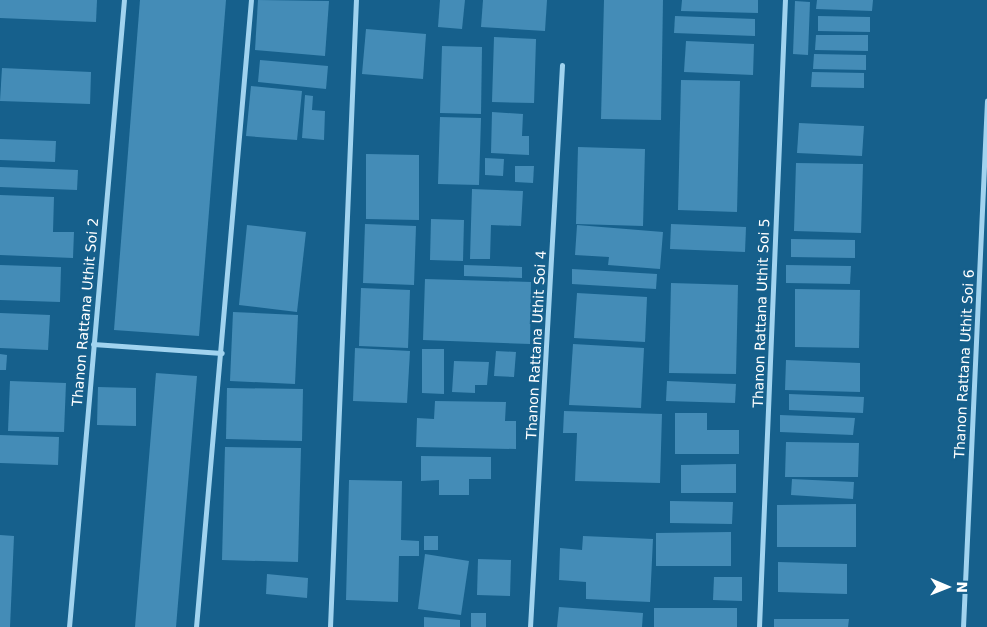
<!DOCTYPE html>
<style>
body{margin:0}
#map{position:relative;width:987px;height:627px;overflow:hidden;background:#16608c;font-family:"DejaVu Sans",sans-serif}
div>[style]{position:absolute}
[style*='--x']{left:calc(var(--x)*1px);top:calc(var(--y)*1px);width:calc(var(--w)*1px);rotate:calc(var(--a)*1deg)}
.building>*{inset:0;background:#448cb7}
.minor>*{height:5px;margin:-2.5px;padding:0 2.5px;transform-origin:2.5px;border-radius:2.5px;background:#a1d3ef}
span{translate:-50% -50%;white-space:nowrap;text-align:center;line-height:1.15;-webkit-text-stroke:4px #16608c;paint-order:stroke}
.street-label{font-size:14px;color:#fff}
.north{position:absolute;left:922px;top:562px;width:50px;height:50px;-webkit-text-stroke:4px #16608c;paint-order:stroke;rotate:91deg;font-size:14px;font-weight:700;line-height:20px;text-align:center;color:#fff}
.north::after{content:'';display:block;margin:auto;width:18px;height:22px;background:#fff;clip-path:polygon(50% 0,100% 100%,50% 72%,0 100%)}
</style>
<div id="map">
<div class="building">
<div style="clip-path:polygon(0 0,97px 0,96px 22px,0 18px)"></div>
<div style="clip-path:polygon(140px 0,226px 0,199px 336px,114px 330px)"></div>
<div style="clip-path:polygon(258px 0,329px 1px,325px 56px,255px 50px)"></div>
<div style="clip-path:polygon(440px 0,465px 0,462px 29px,438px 27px)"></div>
<div style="clip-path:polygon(483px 0,547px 0,545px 31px,481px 27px)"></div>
<div style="clip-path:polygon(604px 0,663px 0,661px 120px,601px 119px)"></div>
<div style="clip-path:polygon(682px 0,758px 0,758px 13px,681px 11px)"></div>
<div style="clip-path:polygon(817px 0,873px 0,872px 11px,816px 9px)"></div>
<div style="clip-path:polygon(795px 1px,810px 2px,808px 55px,793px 54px)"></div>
<div style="clip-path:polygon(675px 16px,755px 19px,755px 36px,674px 33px)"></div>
<div style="clip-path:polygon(818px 16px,870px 17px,870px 32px,818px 31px)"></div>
<div style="clip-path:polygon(366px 29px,426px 34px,423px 79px,362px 74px)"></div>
<div style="clip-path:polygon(816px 35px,868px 35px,868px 51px,815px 50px)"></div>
<div style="clip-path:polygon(494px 37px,536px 39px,534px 103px,492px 102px)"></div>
<div style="clip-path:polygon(686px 41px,754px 44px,753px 75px,684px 72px)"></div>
<div style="clip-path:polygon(442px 46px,482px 47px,481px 114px,440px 113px)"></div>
<div style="clip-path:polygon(814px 54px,866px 55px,866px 70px,813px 69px)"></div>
<div style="clip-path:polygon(260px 60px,328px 66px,326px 89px,258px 82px)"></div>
<div style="clip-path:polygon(2px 68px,91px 72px,90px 104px,0 101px)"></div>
<div style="clip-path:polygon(812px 72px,864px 73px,864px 88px,811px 87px)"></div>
<div style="clip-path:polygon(681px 80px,740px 81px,737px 212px,678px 210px)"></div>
<div style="clip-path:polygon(251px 86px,302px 91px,297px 140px,246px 136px)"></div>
<div style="clip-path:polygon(305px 95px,313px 96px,312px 110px,325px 111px,324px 140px,302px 138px)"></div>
<div style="clip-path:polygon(492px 112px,523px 114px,522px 136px,529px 136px,529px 155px,491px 153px)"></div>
<div style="clip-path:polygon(440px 117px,481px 118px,479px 185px,438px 184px)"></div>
<div style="clip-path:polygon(799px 123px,864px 126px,862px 156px,797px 153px)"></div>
<div style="clip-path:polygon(0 139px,56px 141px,55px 162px,0 160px)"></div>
<div style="clip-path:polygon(578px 147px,645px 149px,643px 226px,576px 224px)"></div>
<div style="clip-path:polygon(366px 154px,419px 155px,419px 220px,366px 219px)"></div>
<div style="clip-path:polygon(485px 158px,504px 159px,503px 176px,485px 175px)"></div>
<div style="clip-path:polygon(796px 163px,863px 164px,861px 233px,794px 231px)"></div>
<div style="clip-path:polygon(515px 166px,534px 166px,533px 183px,515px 182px)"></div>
<div style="clip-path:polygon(0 167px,78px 170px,77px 190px,0 187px)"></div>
<div style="clip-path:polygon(472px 189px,523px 191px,521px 226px,491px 225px,490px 259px,470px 259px)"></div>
<div style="clip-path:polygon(0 195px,54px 197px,53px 232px,74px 232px,73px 258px,0 255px)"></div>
<div style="clip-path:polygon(431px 219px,464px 220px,463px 261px,430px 260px)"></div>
<div style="clip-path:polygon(365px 224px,416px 226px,414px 285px,363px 283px)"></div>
<div style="clip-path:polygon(671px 224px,746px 227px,745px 252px,670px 249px)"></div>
<div style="clip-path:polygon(247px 225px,306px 232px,297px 312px,239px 305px)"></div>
<div style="clip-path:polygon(577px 225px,663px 232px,660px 269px,608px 265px,609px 257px,575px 255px)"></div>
<div style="clip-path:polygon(791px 239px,855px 240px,855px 258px,791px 257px)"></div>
<div style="clip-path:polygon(0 265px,61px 267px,60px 302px,0 300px)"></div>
<div style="clip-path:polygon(464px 265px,522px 267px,522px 278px,464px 276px)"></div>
<div style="clip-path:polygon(786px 265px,851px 266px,850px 284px,786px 283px)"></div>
<div style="clip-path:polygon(572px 269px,657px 274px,656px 289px,572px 284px)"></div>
<div style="clip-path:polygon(425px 279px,531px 282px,530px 344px,423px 340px)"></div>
<div style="clip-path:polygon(671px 283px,738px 285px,736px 374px,669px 373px)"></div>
<div style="clip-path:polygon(361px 288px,410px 290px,408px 348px,359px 346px)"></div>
<div style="clip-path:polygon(795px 289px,860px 290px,859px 348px,795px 347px)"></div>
<div style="clip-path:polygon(577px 293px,647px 297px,645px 342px,574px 338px)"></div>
<div style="clip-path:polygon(233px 312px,298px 315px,295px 384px,230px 381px)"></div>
<div style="clip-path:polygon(0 313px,50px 315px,48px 350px,0 348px)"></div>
<div style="clip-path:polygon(573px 344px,644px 348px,641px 408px,569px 405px)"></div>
<div style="clip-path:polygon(355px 348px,410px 351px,407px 403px,353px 401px)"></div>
<div style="clip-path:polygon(422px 349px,444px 349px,444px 394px,422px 393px)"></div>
<div style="clip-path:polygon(496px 351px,516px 352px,514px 377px,494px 376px)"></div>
<div style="clip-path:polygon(0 354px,7px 355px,6px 370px,0 370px)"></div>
<div style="clip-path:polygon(786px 360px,860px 363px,860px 392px,785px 390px)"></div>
<div style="clip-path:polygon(454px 361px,489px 362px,487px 385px,475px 385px,475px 393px,452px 392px)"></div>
<div style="clip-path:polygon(156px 373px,197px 376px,176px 627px,135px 627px)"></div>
<div style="clip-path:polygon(10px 381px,66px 383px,64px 432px,8px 431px)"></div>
<div style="clip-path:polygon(667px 381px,736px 384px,735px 403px,666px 401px)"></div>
<div style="clip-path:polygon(98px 387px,136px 388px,136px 426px,97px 425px)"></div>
<div style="clip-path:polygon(227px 388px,303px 389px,302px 441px,226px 439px)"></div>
<div style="clip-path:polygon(789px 394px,864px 397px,863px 413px,789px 410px)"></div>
<div style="clip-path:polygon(435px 401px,506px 402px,505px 421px,516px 421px,516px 449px,416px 447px,417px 418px,434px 419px)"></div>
<div style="clip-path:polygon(564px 411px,662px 414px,660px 483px,575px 481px,577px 433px,563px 433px)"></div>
<div style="clip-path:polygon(675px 413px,707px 413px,707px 430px,739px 430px,739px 454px,675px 454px)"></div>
<div style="clip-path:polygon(780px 415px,855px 418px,853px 435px,780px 432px)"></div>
<div style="clip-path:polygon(0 435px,59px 437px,58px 465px,0 463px)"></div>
<div style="clip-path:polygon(786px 442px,859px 443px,858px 477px,785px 477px)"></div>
<div style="clip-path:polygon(225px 447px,301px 448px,298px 562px,222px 560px)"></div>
<div style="clip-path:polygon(421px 456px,491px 457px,491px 479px,469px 479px,469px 495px,439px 495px,439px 480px,421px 481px)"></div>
<div style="clip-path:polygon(736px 464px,736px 493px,681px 493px,681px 465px)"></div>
<div style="clip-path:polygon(792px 479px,854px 482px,853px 499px,791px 495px)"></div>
<div style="clip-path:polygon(349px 480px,402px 481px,401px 540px,419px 541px,419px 556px,399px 556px,398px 602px,346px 600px)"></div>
<div style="clip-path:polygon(670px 501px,733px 502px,732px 524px,670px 523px)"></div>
<div style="clip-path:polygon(856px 504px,856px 547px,777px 547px,777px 505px)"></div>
<div style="clip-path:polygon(731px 532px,731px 566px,656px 566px,656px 533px)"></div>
<div style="clip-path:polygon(0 535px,14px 536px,10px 627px,0 627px)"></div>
<div style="clip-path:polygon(424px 536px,438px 536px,438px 550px,424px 550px)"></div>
<div style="clip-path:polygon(583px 536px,653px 539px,650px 602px,586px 599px,586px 582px,559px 580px,560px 548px,582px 550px)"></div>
<div style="clip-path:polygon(425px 554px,469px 561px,461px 615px,418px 609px)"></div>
<div style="clip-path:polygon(478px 559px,511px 560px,510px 596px,477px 595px)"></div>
<div style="clip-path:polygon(778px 562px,847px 564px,847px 594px,778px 592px)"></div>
<div style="clip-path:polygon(267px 574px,308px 578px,307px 598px,266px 594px)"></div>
<div style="clip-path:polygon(714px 577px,742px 577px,742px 601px,713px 600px)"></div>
<div style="clip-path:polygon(559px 607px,643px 613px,642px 627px,557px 627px)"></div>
<div style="clip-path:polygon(654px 608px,737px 608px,737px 627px,654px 627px)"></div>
<div style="clip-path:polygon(471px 613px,486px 613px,486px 627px,471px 627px)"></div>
<div style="clip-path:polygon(424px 617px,460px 620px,460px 627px,424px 627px)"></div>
<div style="clip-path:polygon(774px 619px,849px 619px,848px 627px,774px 627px)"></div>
</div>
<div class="minor">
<div style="--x:93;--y:344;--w:129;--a:4"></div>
<div style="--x:69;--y:627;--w:629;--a:-84.99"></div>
<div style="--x:196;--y:627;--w:629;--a:-84.99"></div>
<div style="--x:330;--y:627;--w:628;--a:-87.63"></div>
<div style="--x:530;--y:627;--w:563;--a:-86.74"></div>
<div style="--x:759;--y:627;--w:628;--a:-87.63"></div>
<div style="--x:963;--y:627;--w:527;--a:-87.39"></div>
</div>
<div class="street-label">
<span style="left:85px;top:312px;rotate:-85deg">Thanon Rattana Uthit Soi 2</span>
<span style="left:761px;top:313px;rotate:-88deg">Thanon Rattana Uthit Soi 5</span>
<span style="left:536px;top:345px;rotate:-87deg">Thanon Rattana Uthit Soi 4</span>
<span style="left:964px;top:364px;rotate:-87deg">Thanon Rattana Uthit Soi 6</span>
</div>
<div class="north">N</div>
</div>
